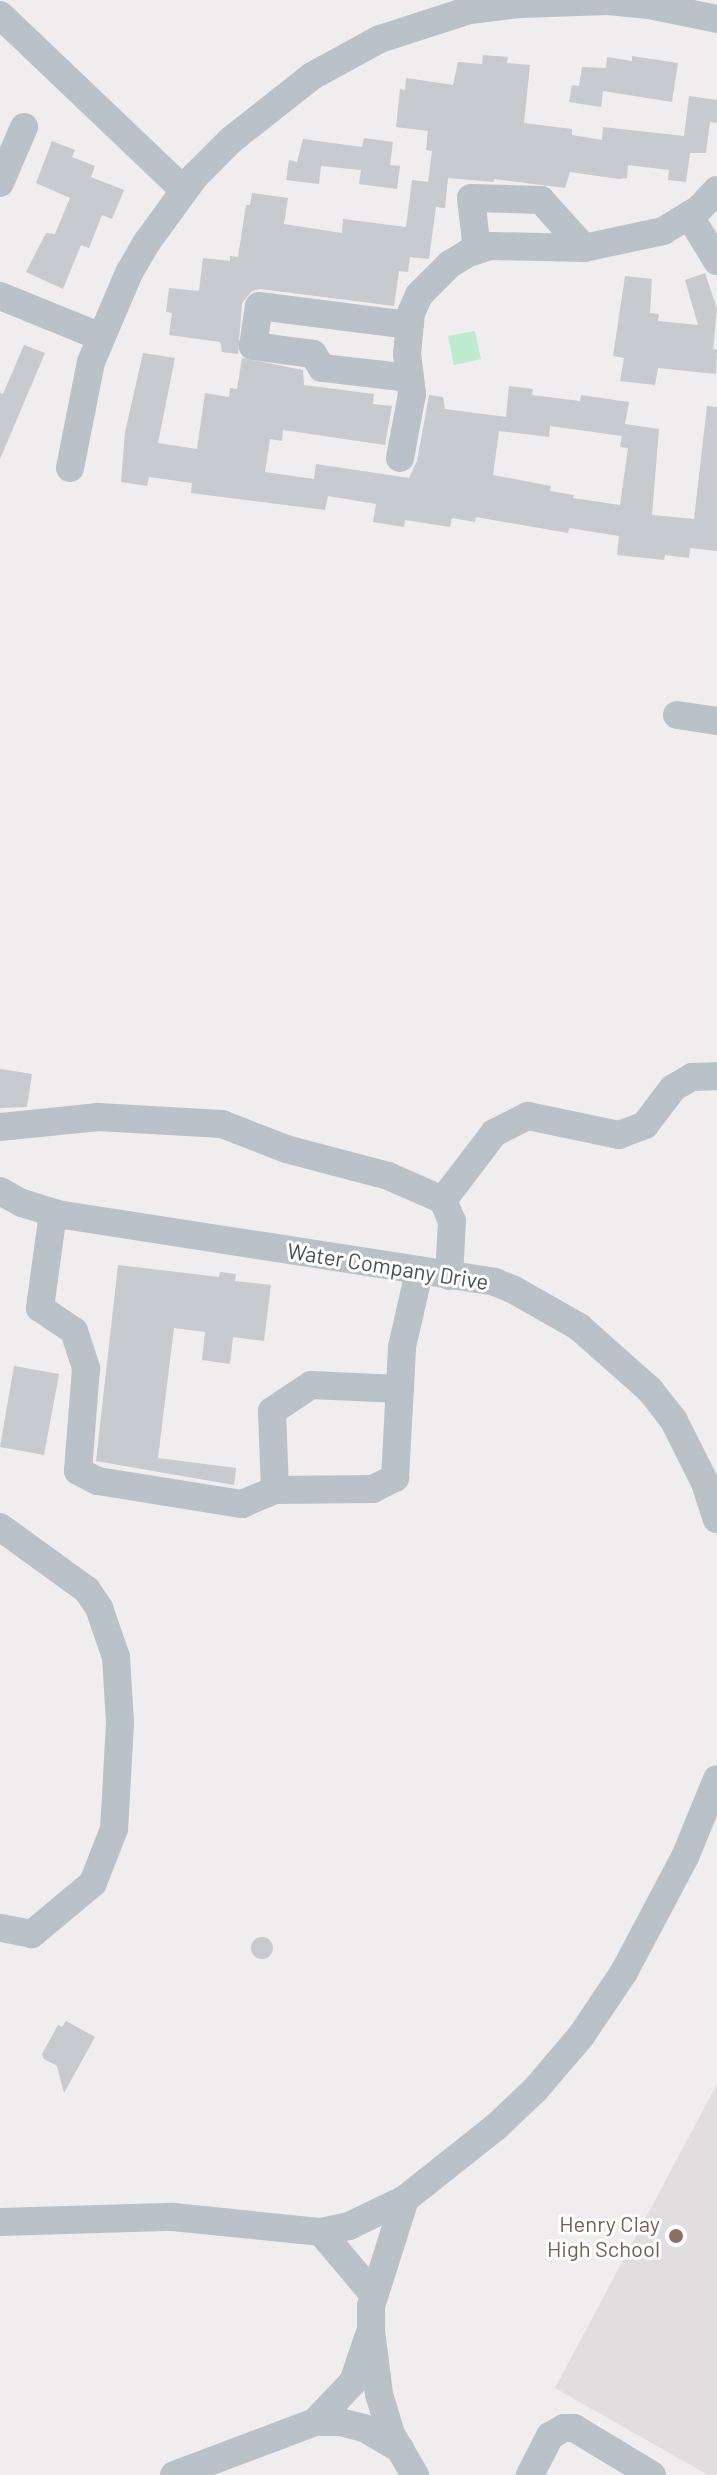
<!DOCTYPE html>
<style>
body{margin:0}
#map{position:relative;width:717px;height:2475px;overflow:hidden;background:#efeded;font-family:Barlow,sans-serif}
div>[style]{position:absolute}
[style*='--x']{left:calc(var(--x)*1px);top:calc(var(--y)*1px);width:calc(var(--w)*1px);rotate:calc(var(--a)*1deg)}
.education>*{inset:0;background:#e0dede}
.green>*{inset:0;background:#beebce}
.building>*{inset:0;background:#c7cacf}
.round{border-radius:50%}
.minor>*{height:28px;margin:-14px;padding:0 14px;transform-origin:14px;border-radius:14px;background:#b9c2c9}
.dots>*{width:22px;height:22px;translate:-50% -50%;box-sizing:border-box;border:4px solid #fff;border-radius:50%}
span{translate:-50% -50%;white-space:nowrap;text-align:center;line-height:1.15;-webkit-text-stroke:6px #fff;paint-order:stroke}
.street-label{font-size:22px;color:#475159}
.education-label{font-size:22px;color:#785e54}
.right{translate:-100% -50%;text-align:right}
</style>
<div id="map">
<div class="education">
<div style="clip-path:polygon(717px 2084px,717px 2475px,708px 2475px,555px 2388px)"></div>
</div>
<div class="green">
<div style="clip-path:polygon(475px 331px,481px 359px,454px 365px,448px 336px)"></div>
</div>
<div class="building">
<div style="clip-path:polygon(483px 55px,508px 57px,507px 63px,530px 65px,524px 123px,572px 129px,572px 135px,602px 140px,603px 127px,684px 136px,689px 96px,717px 100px,717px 123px,710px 122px,706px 153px,690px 153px,686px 182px,668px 180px,669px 170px,628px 165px,627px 178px,619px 179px,570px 172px,565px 188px,494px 179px,494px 182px,448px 178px,445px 208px,436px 207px,429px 259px,410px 257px,408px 272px,399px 271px,394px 306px,260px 289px,252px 291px,242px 303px,238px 354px,222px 352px,220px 342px,169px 335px,172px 313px,166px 312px,169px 288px,199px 291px,203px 258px,230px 261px,230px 256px,238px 257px,246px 205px,250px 205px,252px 193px,288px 198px,284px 224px,342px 233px,343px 219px,406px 227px,412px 180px,428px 182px,432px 151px,426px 150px,428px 131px,396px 127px,400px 89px,405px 90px,406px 78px,453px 85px,458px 62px,482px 64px)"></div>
<div style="clip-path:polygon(632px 56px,678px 63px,672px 102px,603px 91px,601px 107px,569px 102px,572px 85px,579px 86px,582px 67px,606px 68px,607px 57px,632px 61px)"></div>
<div style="clip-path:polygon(364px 138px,393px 142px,390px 165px,400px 166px,397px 189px,359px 184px,361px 170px,321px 166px,319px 184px,286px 180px,289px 160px,297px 162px,303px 139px,362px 147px)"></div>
<div style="clip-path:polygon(52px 141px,75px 150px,72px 157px,95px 166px,91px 177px,124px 190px,112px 219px,102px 215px,89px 248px,81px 245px,63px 289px,26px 272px,46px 233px,55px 234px,70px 198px,36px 183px)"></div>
<div style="clip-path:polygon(705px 273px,717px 309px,713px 349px,717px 350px,716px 374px,658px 368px,655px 385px,620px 381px,624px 358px,613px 356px,625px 276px,652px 279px,650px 313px,659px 314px,658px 321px,698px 325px,685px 280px)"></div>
<div style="clip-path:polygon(24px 345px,45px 353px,0 459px,0 393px,3px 394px)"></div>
<div style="clip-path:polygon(evenodd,143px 353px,175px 358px,158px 443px,197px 449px,205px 393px,229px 397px,230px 388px,237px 389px,242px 358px,303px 370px,304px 385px,374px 394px,373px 404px,392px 406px,385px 445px,283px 430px,282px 441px,270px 439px,265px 472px,314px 479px,316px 464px,409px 478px,417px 461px,429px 395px,443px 397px,445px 409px,506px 417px,509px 386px,533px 389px,532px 395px,580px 401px,581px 395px,629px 402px,625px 424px,659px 429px,652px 515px,694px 519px,707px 406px,717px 407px,717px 551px,690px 548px,689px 558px,665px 555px,664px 560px,617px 555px,619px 536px,569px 528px,568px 533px,476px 517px,475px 522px,452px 518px,450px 527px,405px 520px,404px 527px,373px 522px,376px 504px,328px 496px,325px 510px,191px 493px,192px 483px,149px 477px,147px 486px,121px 482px,125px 432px,143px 353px,550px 426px,622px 436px,620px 447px,628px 448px,620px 505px,573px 498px,574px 495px,550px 491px,551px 486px,493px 475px,499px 431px,549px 437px,550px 426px)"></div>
<div style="clip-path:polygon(0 1069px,32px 1074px,27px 1107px,0 1108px)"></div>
<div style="clip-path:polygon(118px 1265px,219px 1277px,220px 1272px,236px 1274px,235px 1281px,271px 1285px,264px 1341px,233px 1337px,230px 1364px,202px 1360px,205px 1332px,174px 1328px,158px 1458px,236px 1468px,234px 1485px,96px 1461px)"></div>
<div style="clip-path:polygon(14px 1366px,59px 1374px,44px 1455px,0 1447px)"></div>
<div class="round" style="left:251px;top:1937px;width:22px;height:22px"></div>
<div style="clip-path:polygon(66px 2021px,95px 2037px,64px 2093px,57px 2066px,44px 2059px,42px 2054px,58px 2025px,62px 2027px)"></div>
</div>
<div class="minor">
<div style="--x:0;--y:15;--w:254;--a:43.6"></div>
<div style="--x:0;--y:183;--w:61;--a:-66.8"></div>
<div style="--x:689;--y:215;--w:54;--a:58.7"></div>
<div style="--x:477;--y:250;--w:52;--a:-96.6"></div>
<div style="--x:471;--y:198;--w:70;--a:1.6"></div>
<div style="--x:541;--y:200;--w:64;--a:48.1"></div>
<div style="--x:0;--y:296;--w:109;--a:22.1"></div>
<div style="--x:410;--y:378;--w:89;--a:-173.5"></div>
<div style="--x:322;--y:368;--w:17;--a:-123"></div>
<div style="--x:313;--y:354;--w:61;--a:-172.4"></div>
<div style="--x:253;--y:346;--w:40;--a:-81.5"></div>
<div style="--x:259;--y:306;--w:152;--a:7.2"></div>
<div style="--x:400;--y:458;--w:65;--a:-79.4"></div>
<div style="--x:412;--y:394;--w:40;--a:-97.1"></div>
<div style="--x:407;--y:354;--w:41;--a:-84.4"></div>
<div style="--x:411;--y:313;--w:20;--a:-66"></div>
<div style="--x:419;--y:295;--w:44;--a:-45"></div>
<div style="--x:450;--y:264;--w:21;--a:-31"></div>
<div style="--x:468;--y:253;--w:24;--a:-17"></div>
<div style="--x:491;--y:246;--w:93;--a:1.2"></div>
<div style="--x:584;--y:248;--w:81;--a:-12.1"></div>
<div style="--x:663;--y:231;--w:42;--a:-31.4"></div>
<div style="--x:699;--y:209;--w:26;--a:-47"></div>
<div style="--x:70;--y:468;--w:108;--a:-78.8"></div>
<div style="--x:91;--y:362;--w:97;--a:-66.9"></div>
<div style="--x:129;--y:273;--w:36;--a:-60"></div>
<div style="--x:147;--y:242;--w:82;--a:-54"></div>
<div style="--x:195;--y:176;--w:51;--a:-45"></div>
<div style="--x:231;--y:140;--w:103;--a:-38.3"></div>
<div style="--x:312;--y:76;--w:77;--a:-28.6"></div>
<div style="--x:380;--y:39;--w:95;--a:-17.9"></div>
<div style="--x:470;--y:10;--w:50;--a:-6.8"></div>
<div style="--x:520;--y:4;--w:88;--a:-2"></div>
<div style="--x:608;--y:1;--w:41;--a:5.6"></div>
<div style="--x:649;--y:5;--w:69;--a:11.6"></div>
<div style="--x:677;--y:715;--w:40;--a:8.5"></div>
<div style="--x:0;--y:1127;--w:99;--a:-5.8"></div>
<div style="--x:98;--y:1117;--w:124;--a:3.2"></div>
<div style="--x:222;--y:1124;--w:69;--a:21.3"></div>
<div style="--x:286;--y:1149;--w:106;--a:14.8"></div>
<div style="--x:388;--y:1176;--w:60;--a:23.6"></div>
<div style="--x:443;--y:1200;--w:23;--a:67"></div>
<div style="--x:452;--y:1221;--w:55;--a:93.1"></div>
<div style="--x:0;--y:1191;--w:25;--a:29"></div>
<div style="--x:22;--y:1203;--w:37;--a:17"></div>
<div style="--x:57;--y:1214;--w:443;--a:8.8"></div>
<div style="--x:495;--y:1282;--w:21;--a:23"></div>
<div style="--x:514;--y:1290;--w:75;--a:29.6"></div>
<div style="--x:579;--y:1327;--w:95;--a:41.6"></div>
<div style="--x:650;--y:1390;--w:39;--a:52"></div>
<div style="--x:674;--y:1421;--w:69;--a:63.4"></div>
<div style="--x:705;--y:1483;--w:38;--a:72"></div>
<div style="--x:443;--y:1200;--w:84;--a:-52.7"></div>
<div style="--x:494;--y:1133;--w:38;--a:-27"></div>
<div style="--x:528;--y:1116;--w:93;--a:11.8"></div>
<div style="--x:619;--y:1135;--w:28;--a:-21"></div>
<div style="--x:645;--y:1125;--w:46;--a:-52.9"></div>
<div style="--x:673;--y:1088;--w:22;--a:-30"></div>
<div style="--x:692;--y:1077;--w:25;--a:-2"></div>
<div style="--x:53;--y:1213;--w:96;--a:97.8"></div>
<div style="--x:40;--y:1308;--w:41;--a:34.1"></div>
<div style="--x:74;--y:1331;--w:40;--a:72"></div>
<div style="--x:86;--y:1369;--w:102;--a:94.5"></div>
<div style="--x:78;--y:1471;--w:22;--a:27"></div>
<div style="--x:98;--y:1481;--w:146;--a:9.1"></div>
<div style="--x:242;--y:1504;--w:36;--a:-23"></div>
<div style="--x:275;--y:1490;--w:98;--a:-0.6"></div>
<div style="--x:373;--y:1489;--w:25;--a:-27"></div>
<div style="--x:395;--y:1478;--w:131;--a:-86.9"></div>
<div style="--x:402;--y:1347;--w:77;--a:-77.2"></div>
<div style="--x:275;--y:1490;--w:79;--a:-92.2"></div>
<div style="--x:272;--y:1411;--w:47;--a:-33.7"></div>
<div style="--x:311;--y:1385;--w:89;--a:2.6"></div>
<div style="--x:0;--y:1527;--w:107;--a:35.9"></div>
<div style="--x:87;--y:1590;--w:22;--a:56"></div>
<div style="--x:99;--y:1608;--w:52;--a:70.9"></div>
<div style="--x:116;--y:1657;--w:66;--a:86.5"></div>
<div style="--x:120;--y:1723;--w:106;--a:93.2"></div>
<div style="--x:114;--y:1829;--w:58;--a:111.3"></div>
<div style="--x:93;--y:1883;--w:80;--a:140.1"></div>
<div style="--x:32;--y:1934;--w:33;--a:-169"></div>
<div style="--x:405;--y:2199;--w:112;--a:107.6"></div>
<div style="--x:371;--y:2306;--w:24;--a:90"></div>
<div style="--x:371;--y:2330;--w:64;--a:82.9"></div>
<div style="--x:379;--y:2394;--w:42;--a:73.3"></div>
<div style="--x:391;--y:2434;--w:48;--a:59.7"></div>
<div style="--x:0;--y:2222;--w:173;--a:-1.7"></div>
<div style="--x:173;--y:2217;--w:149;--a:5.8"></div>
<div style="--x:321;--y:2232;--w:29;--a:-12"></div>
<div style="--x:349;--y:2226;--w:62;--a:-25.7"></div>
<div style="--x:405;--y:2199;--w:117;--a:-38.4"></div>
<div style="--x:497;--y:2126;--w:52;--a:-43.5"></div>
<div style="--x:535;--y:2090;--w:71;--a:-49.6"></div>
<div style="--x:581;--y:2036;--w:77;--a:-56.1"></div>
<div style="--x:624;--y:1972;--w:130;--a:-62.1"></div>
<div style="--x:685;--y:1857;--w:84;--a:-67.7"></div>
<div style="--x:321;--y:2232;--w:82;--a:49.9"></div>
<div style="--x:315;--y:2422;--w:55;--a:-46.5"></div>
<div style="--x:353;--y:2382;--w:50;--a:-71.2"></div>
<div style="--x:174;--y:2475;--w:151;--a:-20.6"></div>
<div style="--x:315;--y:2422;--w:25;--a:0"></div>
<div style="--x:340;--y:2422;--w:25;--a:14"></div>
<div style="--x:364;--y:2428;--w:42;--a:30.3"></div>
<div style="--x:530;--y:2475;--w:44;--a:-62.9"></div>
<div style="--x:550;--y:2436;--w:16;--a:-30"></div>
<div style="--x:564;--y:2428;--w:10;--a:0"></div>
<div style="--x:574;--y:2428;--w:91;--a:31.1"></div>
</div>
<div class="dots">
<div style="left:676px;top:2236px;background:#8d6e63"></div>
</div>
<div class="street-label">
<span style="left:388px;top:1266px;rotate:9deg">Water Company Drive</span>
</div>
<div class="education-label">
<span class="right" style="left:660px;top:2236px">Henry Clay<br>High School</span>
</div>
</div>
